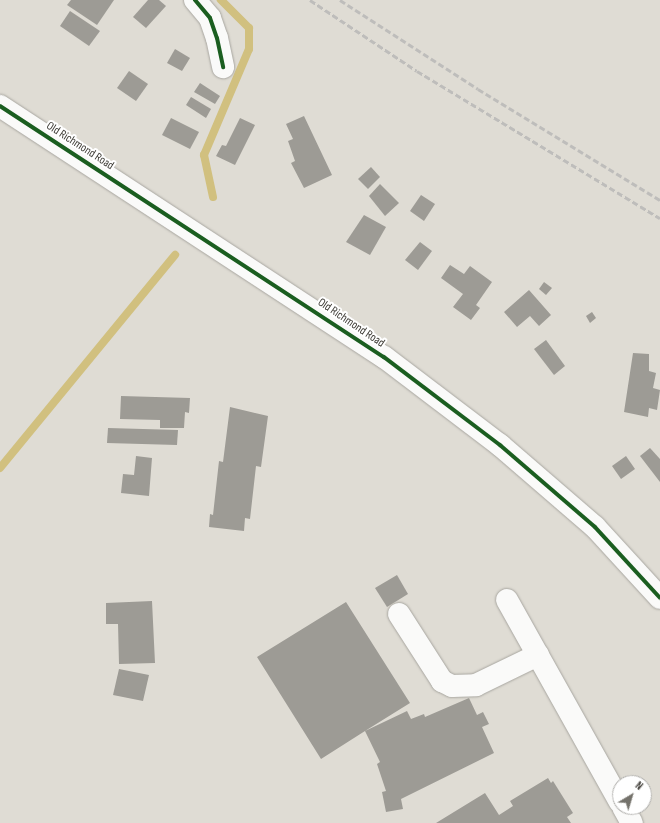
<!DOCTYPE html>
<style>
body{margin:0}
#map{position:relative;width:660px;height:823px;overflow:hidden;background:#dfdcd4;font-family:"Sofia Sans Condensed",sans-serif}
div>[style]{position:absolute}
[style*='--x']{left:calc(var(--x)*1px);top:calc(var(--y)*1px);width:calc(var(--w)*1px);rotate:calc(var(--a)*1deg)}
.stream>*{height:8px;margin:-4px;padding:0 4px;transform-origin:4px;border-radius:4px;background:#d1c07f}
.building>*{inset:0;background:#9d9b95}
.roads{filter:drop-shadow(0 0 1px #a8a6a0) drop-shadow(0 0 1px #a8a6a0)}
.minor>*{height:22px;margin:-11px;padding:0 11px;transform-origin:11px;border-radius:11px;background:#fafaf9}
.rail>*{height:3px;margin-top:-1.5px;transform-origin:0;background:repeating-linear-gradient(90deg,#bebdbb 0 6px,transparent 0 9px)}
.cycleway>*{height:4px;margin:-2px;padding:0 2px;transform-origin:2px;border-radius:2px;background:#1b5e20}
span{translate:-50% -50%;white-space:nowrap;text-align:center;line-height:1.15;-webkit-text-stroke:4px #fff;paint-order:stroke}
.street-label{font-size:12px;color:#3b3933}
.north{position:absolute;left:612px;top:775px;width:40px;height:40px;box-sizing:border-box;background:#fff;border:1px solid #b1b0ad;border-radius:50%;rotate:38deg;font-size:11px;font-weight:700;line-height:16px;text-align:center;color:#3b3933}
.north::after{content:'';display:block;margin:auto;width:14px;height:18px;background:#74726b;clip-path:polygon(50% 0,100% 100%,50% 72%,0 100%)}
</style>
<div id="map">
<div class="stream">
<div style="--x:213;--y:197;--w:43;--a:-102.1"></div>
<div style="--x:204;--y:155;--w:115;--a:-67"></div>
<div style="--x:249;--y:49;--w:21;--a:-90"></div>
<div style="--x:249;--y:28;--w:40;--a:-135"></div>
<div style="--x:0;--y:468;--w:276;--a:-50.6"></div>
</div>
<div class="building">
<div style="clip-path:polygon(71px 0,114px 0,97px 25px,67px 5px)"></div>
<div style="clip-path:polygon(148px 0,159px 0,166px 6px,146px 28px,133px 17px)"></div>
<div style="clip-path:polygon(70px 11px,100px 31px,89px 46px,60px 26px)"></div>
<div style="clip-path:polygon(175px 49px,190px 58px,182px 71px,167px 63px)"></div>
<div style="clip-path:polygon(129px 71px,148px 84px,136px 101px,117px 88px)"></div>
<div style="clip-path:polygon(200px 83px,220px 96px,215px 104px,194px 92px)"></div>
<div style="clip-path:polygon(191px 97px,211px 109px,206px 118px,186px 105px)"></div>
<div style="clip-path:polygon(304px 116px,332px 175px,304px 188px,291px 163px,295px 161px,288px 141px,293px 139px,286px 124px)"></div>
<div style="clip-path:polygon(171px 118px,199px 132px,190px 149px,162px 135px)"></div>
<div style="clip-path:polygon(240px 118px,255px 125px,235px 165px,216px 156px,222px 145px,226px 146px)"></div>
<div style="clip-path:polygon(371px 167px,380px 177px,368px 189px,358px 179px)"></div>
<div style="clip-path:polygon(380px 184px,399px 203px,385px 216px,369px 196px)"></div>
<div style="clip-path:polygon(421px 195px,435px 204px,424px 221px,410px 211px)"></div>
<div style="clip-path:polygon(364px 215px,386px 227px,370px 255px,346px 242px)"></div>
<div style="clip-path:polygon(420px 242px,432px 251px,418px 270px,405px 260px)"></div>
<div style="clip-path:polygon(450px 265px,464px 274px,470px 266px,492px 282px,476px 305px,480px 308px,471px 320px,453px 307px,463px 294px,441px 278px)"></div>
<div style="clip-path:polygon(544px 282px,552px 288px,546px 295px,539px 289px)"></div>
<div style="clip-path:polygon(529px 290px,551px 315px,539px 326px,530px 316px,517px 327px,504px 312px)"></div>
<div style="clip-path:polygon(592px 312px,596px 318px,590px 323px,586px 316px)"></div>
<div style="clip-path:polygon(546px 340px,565px 366px,554px 375px,534px 349px)"></div>
<div style="clip-path:polygon(633px 353px,649px 354px,649px 371px,656px 373px,653px 388px,660px 390px,657px 410px,649px 408px,648px 417px,624px 412px)"></div>
<div style="clip-path:polygon(121px 396px,190px 398px,189px 413px,185px 412px,184px 428px,160px 428px,160px 420px,120px 419px)"></div>
<div style="clip-path:polygon(230px 407px,268px 416px,261px 467px,256px 466px,250px 519px,245px 518px,244px 531px,209px 527px,210px 514px,213px 515px,219px 461px,223px 462px)"></div>
<div style="clip-path:polygon(108px 428px,178px 430px,177px 445px,107px 443px)"></div>
<div style="clip-path:polygon(650px 448px,660px 459px,660px 482px,640px 456px)"></div>
<div style="clip-path:polygon(136px 456px,152px 458px,149px 496px,121px 493px,123px 474px,134px 475px)"></div>
<div style="clip-path:polygon(626px 456px,635px 469px,621px 479px,612px 466px)"></div>
<div style="clip-path:polygon(397px 575px,408px 594px,387px 607px,375px 588px)"></div>
<div style="clip-path:polygon(152px 601px,155px 663px,119px 664px,118px 624px,106px 624px,106px 603px)"></div>
<div style="clip-path:polygon(346px 602px,410px 703px,365px 731px,407px 711px,411px 719px,424px 714px,425px 717px,469px 698px,477px 715px,483px 712px,489px 724px,482px 727px,494px 753px,401px 799px,403px 809px,386px 812px,382px 792px,386px 791px,377px 764px,380px 762px,365px 731px,321px 759px,257px 657px)"></div>
<div style="clip-path:polygon(119px 669px,149px 675px,143px 701px,113px 695px)"></div>
<div style="clip-path:polygon(548px 778px,551px 783px,553px 781px,573px 813px,567px 817px,571px 823px,436px 823px,485px 793px,499px 815px,513px 806px,510px 801px)"></div>
</div>
<div class="roads">
<div class="minor">
<div style="--x:195;--y:0;--w:23;--a:50"></div>
<div style="--x:210;--y:18;--w:21;--a:71"></div>
<div style="--x:217;--y:38;--w:30;--a:78"></div>
<div style="--x:0;--y:106;--w:459;--a:33.2"></div>
<div style="--x:384;--y:357;--w:146;--a:37.2"></div>
<div style="--x:500;--y:445;--w:125;--a:40.8"></div>
<div style="--x:595;--y:527;--w:96;--a:47.5"></div>
<div style="--x:507;--y:600;--w:231;--a:60.8"></div>
<div style="--x:399;--y:614;--w:80;--a:57.3"></div>
<div style="--x:442;--y:681;--w:11;--a:27"></div>
<div style="--x:452;--y:686;--w:24;--a:-2"></div>
<div style="--x:476;--y:685;--w:69;--a:-25.8"></div>
<div style="--x:623;--y:807;--w:18;--a:61"></div>
</div>
</div>
<div class="rail">
<div style="--x:310;--y:0;--w:128;--a:33.6"></div>
<div style="--x:417;--y:71;--w:284;--a:31.2"></div>
<div style="--x:340;--y:0;--w:164;--a:32.8"></div>
<div style="--x:478;--y:89;--w:213;--a:31.4"></div>
</div>
<div class="cycleway">
<div style="--x:195;--y:0;--w:23;--a:50"></div>
<div style="--x:210;--y:18;--w:21;--a:71"></div>
<div style="--x:217;--y:38;--w:30;--a:78"></div>
<div style="--x:0;--y:106;--w:459;--a:33.2"></div>
<div style="--x:384;--y:357;--w:146;--a:37.2"></div>
<div style="--x:500;--y:445;--w:125;--a:40.8"></div>
<div style="--x:595;--y:527;--w:96;--a:47.5"></div>
</div>
<div class="street-label">
<span style="left:80px;top:146px;rotate:33deg">Old Richmond Road</span>
<span style="left:351px;top:323px;rotate:34deg">Old Richmond Road</span>
</div>
<div class="north">N</div>
</div>
